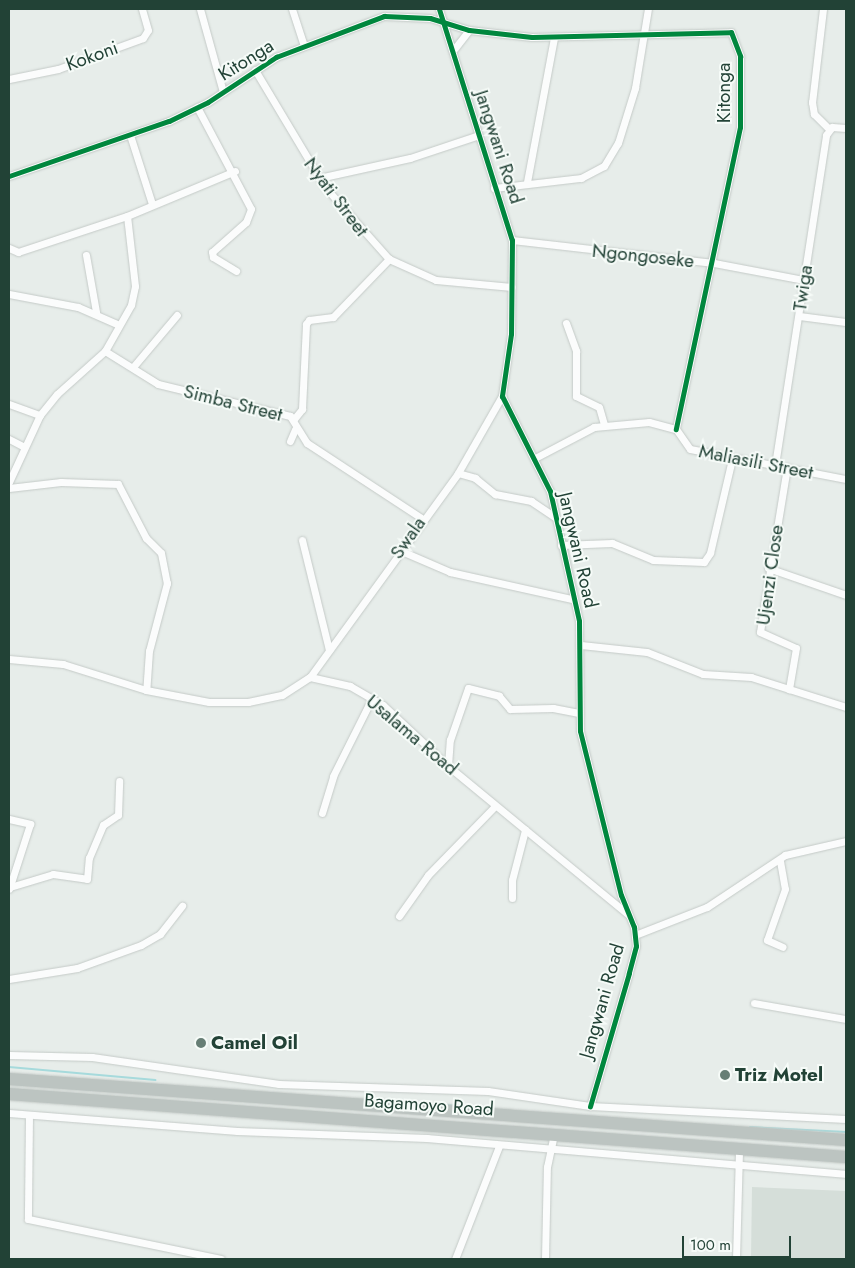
<!DOCTYPE html>
<style>
body{margin:0}
#map{position:relative;width:855px;height:1268px;overflow:hidden;background:#e7edea;font-family:Jost,sans-serif}
div>[style]{position:absolute}
[style*='--x']{left:calc(var(--x)*1px);top:calc(var(--y)*1px);width:calc(var(--w)*1px);rotate:calc(var(--a)*1deg)}
.built>*{inset:0;background:#d5ded9}
.stream>*{height:2px;margin:-1px;padding:0 1px;transform-origin:1px;border-radius:1px;background:#a6dadc}
.roads{filter:drop-shadow(0 0 1px #c4cac7) drop-shadow(0 0 1px #c4cac7)}
.street>*{height:7px;margin:-3.5px;padding:0 3.5px;transform-origin:3.5px;border-radius:3.5px;background:#fbfcfc}
.highway>*{height:12px;margin:-6px;padding:0 6px;transform-origin:6px;border-radius:6px;background:#bcc4c1}
.cycleway>*{height:5px;margin:-2.5px;padding:0 2.5px;transform-origin:2.5px;border-radius:2.5px;background:#00873e}
.dots>*{width:14px;height:14px;translate:-50% -50%;box-sizing:border-box;border:2px solid #f6fbf8;border-radius:50%}
span{translate:-50% -50%;white-space:nowrap;text-align:center;line-height:1.15;-webkit-text-stroke:4px #f6fbf8;paint-order:stroke}
.street-label{font-size:19px;color:#224236}
.poi-label{font-size:19px;color:#224236;font-weight:700}
.left{translate:0 -50%;text-align:left}
.frame{position:absolute;inset:0;border:10px solid #224236;pointer-events:none}
.scale{position:absolute;left:682px;top:1236px;width:109px;height:22px;box-sizing:border-box;border:2px solid #224236;border-top:0;padding-left:6px;font-size:15px;line-height:18px;white-space:nowrap;color:#224236;-webkit-text-stroke:4px #f6fbf8;paint-order:stroke}
</style>
<div id="map">
<div class="built">
<div style="clip-path:polygon(752px 1187px,846px 1191px,846px 1259px,751px 1259px)"></div>
</div>
<div class="stream">
<div style="--x:9;--y:1067;--w:147;--a:5.1"></div>
<div style="--x:431;--y:1104;--w:58;--a:3.9"></div>
<div style="--x:750;--y:1127;--w:96;--a:3"></div>
</div>
<div class="roads">
<div class="street">
<div style="--x:200;--y:9;--w:86;--a:74.5"></div>
<div style="--x:292;--y:9;--w:38;--a:72"></div>
<div style="--x:439;--y:9;--w:242;--a:72.5"></div>
<div style="--x:512;--y:240;--w:94;--a:90.6"></div>
<div style="--x:511;--y:334;--w:63;--a:98.3"></div>
<div style="--x:502;--y:396;--w:106;--a:63.2"></div>
<div style="--x:550;--y:491;--w:133;--a:77.4"></div>
<div style="--x:579;--y:621;--w:110;--a:89.5"></div>
<div style="--x:580;--y:731;--w:169;--a:76"></div>
<div style="--x:621;--y:895;--w:35;--a:68"></div>
<div style="--x:634;--y:927;--w:19;--a:84"></div>
<div style="--x:636;--y:946;--w:28;--a:105"></div>
<div style="--x:629;--y:973;--w:139;--a:106.3"></div>
<div style="--x:823;--y:9;--w:94;--a:96.7"></div>
<div style="--x:812;--y:102;--w:12;--a:81"></div>
<div style="--x:814;--y:114;--w:21;--a:45"></div>
<div style="--x:455;--y:48;--w:23;--a:-52"></div>
<div style="--x:255;--y:70;--w:136;--a:59.1"></div>
<div style="--x:325;--y:187;--w:96;--a:48.4"></div>
<div style="--x:389;--y:259;--w:51;--a:24.1"></div>
<div style="--x:436;--y:280;--w:76;--a:5.3"></div>
<div style="--x:9;--y:79;--w:50;--a:-11.5"></div>
<div style="--x:58;--y:69;--w:90;--a:-20"></div>
<div style="--x:143;--y:38;--w:9;--a:-58"></div>
<div style="--x:148;--y:30;--w:22;--a:-106"></div>
<div style="--x:197;--y:107;--w:115;--a:62.1"></div>
<div style="--x:251;--y:209;--w:14;--a:111"></div>
<div style="--x:246;--y:222;--w:45;--a:138.6"></div>
<div style="--x:212;--y:252;--w:5;--a:79"></div>
<div style="--x:213;--y:257;--w:27;--a:31"></div>
<div style="--x:130;--y:135;--w:72;--a:72.3"></div>
<div style="--x:9;--y:176;--w:169;--a:-19"></div>
<div style="--x:169;--y:121;--w:43;--a:-26"></div>
<div style="--x:208;--y:102;--w:82;--a:-33.5"></div>
<div style="--x:276;--y:57;--w:116;--a:-20.8"></div>
<div style="--x:384;--y:16;--w:46;--a:2.5"></div>
<div style="--x:430;--y:18;--w:41;--a:17.1"></div>
<div style="--x:469;--y:30;--w:63;--a:6.3"></div>
<div style="--x:532;--y:37;--w:199;--a:-1.4"></div>
<div style="--x:731;--y:32;--w:26;--a:69"></div>
<div style="--x:740;--y:56;--w:71;--a:90"></div>
<div style="--x:740;--y:127;--w:309;--a:102"></div>
<div style="--x:319;--y:178;--w:93;--a:-12.4"></div>
<div style="--x:410;--y:158;--w:70;--a:-18.4"></div>
<div style="--x:527;--y:182;--w:147;--a:-79.4"></div>
<div style="--x:494;--y:188;--w:88;--a:-6.6"></div>
<div style="--x:581;--y:178;--w:26;--a:-28"></div>
<div style="--x:604;--y:166;--w:27;--a:-59"></div>
<div style="--x:618;--y:143;--w:58;--a:-72.8"></div>
<div style="--x:635;--y:88;--w:80;--a:-80.7"></div>
<div style="--x:512;--y:240;--w:203;--a:6.5"></div>
<div style="--x:714;--y:263;--w:92;--a:10.7"></div>
<div style="--x:9;--y:248;--w:10;--a:24"></div>
<div style="--x:18;--y:252;--w:115;--a:-18.3"></div>
<div style="--x:127;--y:216;--w:117;--a:-22.6"></div>
<div style="--x:86;--y:255;--w:58;--a:80"></div>
<div style="--x:9;--y:294;--w:70;--a:10.7"></div>
<div style="--x:78;--y:307;--w:43;--a:23.6"></div>
<div style="--x:799;--y:316;--w:47;--a:7.3"></div>
<div style="--x:566;--y:323;--w:30;--a:70"></div>
<div style="--x:576;--y:351;--w:45;--a:90"></div>
<div style="--x:576;--y:396;--w:25;--a:26"></div>
<div style="--x:599;--y:407;--w:18;--a:74"></div>
<div style="--x:105;--y:351;--w:62;--a:31.9"></div>
<div style="--x:158;--y:384;--w:136;--a:13.6"></div>
<div style="--x:290;--y:416;--w:32;--a:58"></div>
<div style="--x:307;--y:443;--w:136;--a:33.3"></div>
<div style="--x:133;--y:367;--w:68;--a:-49.8"></div>
<div style="--x:9;--y:404;--w:33;--a:20"></div>
<div style="--x:294;--y:419;--w:13;--a:-51"></div>
<div style="--x:302;--y:409;--w:85;--a:-87.3"></div>
<div style="--x:306;--y:324;--w:5;--a:-53"></div>
<div style="--x:309;--y:320;--w:24;--a:-7"></div>
<div style="--x:333;--y:317;--w:81;--a:-46"></div>
<div style="--x:9;--y:439;--w:16;--a:27"></div>
<div style="--x:290;--y:441;--w:13;--a:-67"></div>
<div style="--x:535;--y:458;--w:67;--a:-27.7"></div>
<div style="--x:594;--y:427;--w:55;--a:-5.2"></div>
<div style="--x:649;--y:422;--w:28;--a:15"></div>
<div style="--x:676;--y:429;--w:24;--a:55"></div>
<div style="--x:690;--y:449;--w:159;--a:10.9"></div>
<div style="--x:775;--y:465;--w:334;--a:-81.2"></div>
<div style="--x:826;--y:135;--w:10;--a:-53"></div>
<div style="--x:832;--y:127;--w:14;--a:4"></div>
<div style="--x:787;--y:467;--w:167;--a:99.3"></div>
<div style="--x:760;--y:632;--w:39;--a:24"></div>
<div style="--x:796;--y:648;--w:42;--a:99.7"></div>
<div style="--x:458;--y:473;--w:18;--a:16"></div>
<div style="--x:475;--y:478;--w:26;--a:39"></div>
<div style="--x:495;--y:494;--w:37;--a:11"></div>
<div style="--x:531;--y:501;--w:30;--a:34"></div>
<div style="--x:9;--y:482;--w:74;--a:-65.2"></div>
<div style="--x:40;--y:415;--w:27;--a:-51"></div>
<div style="--x:57;--y:394;--w:64;--a:-41.9"></div>
<div style="--x:105;--y:351;--w:53;--a:-60.5"></div>
<div style="--x:131;--y:305;--w:19;--a:-78"></div>
<div style="--x:135;--y:286;--w:70;--a:-96.5"></div>
<div style="--x:9;--y:488;--w:52;--a:-6.6"></div>
<div style="--x:61;--y:482;--w:57;--a:2"></div>
<div style="--x:118;--y:484;--w:61;--a:62.6"></div>
<div style="--x:146;--y:538;--w:21;--a:45"></div>
<div style="--x:161;--y:553;--w:31;--a:79"></div>
<div style="--x:167;--y:583;--w:70;--a:104.8"></div>
<div style="--x:149;--y:651;--w:39;--a:94"></div>
<div style="--x:302;--y:540;--w:113;--a:76.2"></div>
<div style="--x:561;--y:545;--w:51;--a:-2.2"></div>
<div style="--x:612;--y:543;--w:44;--a:22.5"></div>
<div style="--x:653;--y:560;--w:51;--a:2.2"></div>
<div style="--x:704;--y:562;--w:11;--a:-56"></div>
<div style="--x:710;--y:553;--w:97;--a:-76.8"></div>
<div style="--x:399;--y:550;--w:56;--a:23.3"></div>
<div style="--x:450;--y:572;--w:125;--a:12.5"></div>
<div style="--x:768;--y:568;--w:83;--a:19.1"></div>
<div style="--x:581;--y:645;--w:66;--a:6.1"></div>
<div style="--x:647;--y:652;--w:60;--a:21.4"></div>
<div style="--x:703;--y:674;--w:48;--a:3.6"></div>
<div style="--x:751;--y:677;--w:100;--a:17.5"></div>
<div style="--x:9;--y:659;--w:54;--a:5.3"></div>
<div style="--x:63;--y:664;--w:87;--a:17.4"></div>
<div style="--x:146;--y:690;--w:64;--a:10.8"></div>
<div style="--x:209;--y:702;--w:39;--a:0"></div>
<div style="--x:248;--y:702;--w:35;--a:-12"></div>
<div style="--x:282;--y:695;--w:33;--a:-33"></div>
<div style="--x:310;--y:677;--w:41;--a:12.7"></div>
<div style="--x:350;--y:686;--w:38;--a:30"></div>
<div style="--x:383;--y:705;--w:89;--a:43.2"></div>
<div style="--x:448;--y:766;--w:234;--a:39.5"></div>
<div style="--x:310;--y:677;--w:252;--a:-54"></div>
<div style="--x:458;--y:473;--w:89;--a:-60.3"></div>
<div style="--x:448;--y:766;--w:26;--a:-86"></div>
<div style="--x:450;--y:740;--w:55;--a:-70.9"></div>
<div style="--x:468;--y:688;--w:32;--a:14"></div>
<div style="--x:499;--y:696;--w:17;--a:50"></div>
<div style="--x:510;--y:709;--w:43;--a:-1.3"></div>
<div style="--x:553;--y:708;--w:25;--a:11"></div>
<div style="--x:322;--y:813;--w:39;--a:-73"></div>
<div style="--x:333;--y:776;--w:87;--a:-63.4"></div>
<div style="--x:9;--y:819;--w:22;--a:13"></div>
<div style="--x:30;--y:824;--w:68;--a:107.9"></div>
<div style="--x:780;--y:861;--w:28;--a:80"></div>
<div style="--x:785;--y:889;--w:54;--a:109.4"></div>
<div style="--x:767;--y:940;--w:17;--a:24"></div>
<div style="--x:10;--y:887;--w:45;--a:-16.8"></div>
<div style="--x:53;--y:874;--w:34;--a:8"></div>
<div style="--x:87;--y:879;--w:21;--a:-85"></div>
<div style="--x:89;--y:858;--w:36;--a:-67"></div>
<div style="--x:103;--y:825;--w:18;--a:-34"></div>
<div style="--x:118;--y:815;--w:34;--a:-88"></div>
<div style="--x:512;--y:898;--w:18;--a:-90"></div>
<div style="--x:512;--y:880;--w:52;--a:-75.4"></div>
<div style="--x:399;--y:916;--w:50;--a:-54.7"></div>
<div style="--x:428;--y:875;--w:96;--a:-45.8"></div>
<div style="--x:635;--y:935;--w:77;--a:-21.3"></div>
<div style="--x:707;--y:907;--w:94;--a:-33.7"></div>
<div style="--x:785;--y:855;--w:63;--a:-12.9"></div>
<div style="--x:9;--y:979;--w:69;--a:-9.2"></div>
<div style="--x:77;--y:968;--w:68;--a:-19.8"></div>
<div style="--x:141;--y:945;--w:22;--a:-30"></div>
<div style="--x:160;--y:934;--w:36;--a:-52"></div>
<div style="--x:754;--y:1003;--w:93;--a:9.9"></div>
<div style="--x:9;--y:1055;--w:83;--a:1.4"></div>
<div style="--x:92;--y:1057;--w:189;--a:8.2"></div>
<div style="--x:279;--y:1084;--w:209;--a:1.9"></div>
<div style="--x:488;--y:1091;--w:103;--a:8.4"></div>
<div style="--x:590;--y:1106;--w:256;--a:2.9"></div>
<div style="--x:9;--y:1113;--w:229;--a:4.5"></div>
<div style="--x:237;--y:1131;--w:190;--a:2.1"></div>
<div style="--x:427;--y:1138;--w:421;--a:4.9"></div>
<div style="--x:29;--y:1115;--w:104;--a:90.6"></div>
<div style="--x:28;--y:1219;--w:197;--a:11.7"></div>
<div style="--x:455;--y:1259;--w:121;--a:-68.7"></div>
<div style="--x:545;--y:1259;--w:92;--a:-88.8"></div>
<div style="--x:547;--y:1167;--w:35;--a:-78"></div>
<div style="--x:736;--y:1259;--w:110;--a:-88.4"></div>
</div>
<div class="highway">
<div style="--x:9;--y:1079;--w:839;--a:4.17"></div>
<div style="--x:9;--y:1094;--w:839;--a:4.3"></div>
</div>
</div>
<div class="cycleway">
<div style="--x:439;--y:9;--w:242;--a:72.5"></div>
<div style="--x:512;--y:240;--w:94;--a:90.6"></div>
<div style="--x:511;--y:334;--w:63;--a:98.3"></div>
<div style="--x:502;--y:396;--w:106;--a:63.2"></div>
<div style="--x:550;--y:491;--w:133;--a:77.4"></div>
<div style="--x:579;--y:621;--w:110;--a:89.5"></div>
<div style="--x:580;--y:731;--w:169;--a:76"></div>
<div style="--x:621;--y:895;--w:35;--a:68"></div>
<div style="--x:634;--y:927;--w:19;--a:84"></div>
<div style="--x:636;--y:946;--w:28;--a:105"></div>
<div style="--x:629;--y:973;--w:139;--a:106.3"></div>
<div style="--x:9;--y:176;--w:169;--a:-19"></div>
<div style="--x:169;--y:121;--w:43;--a:-26"></div>
<div style="--x:208;--y:102;--w:82;--a:-33.5"></div>
<div style="--x:276;--y:57;--w:116;--a:-20.8"></div>
<div style="--x:384;--y:16;--w:46;--a:2.5"></div>
<div style="--x:430;--y:18;--w:41;--a:17.1"></div>
<div style="--x:469;--y:30;--w:63;--a:6.3"></div>
<div style="--x:532;--y:37;--w:199;--a:-1.4"></div>
<div style="--x:731;--y:32;--w:26;--a:69"></div>
<div style="--x:740;--y:56;--w:71;--a:90"></div>
<div style="--x:740;--y:127;--w:309;--a:102"></div>
</div>
<div class="dots">
<div style="left:201px;top:1043px;background:#677e75"></div>
<div style="left:725px;top:1075px;background:#677e75"></div>
</div>
<div class="street-label">
<span style="left:92px;top:56px;rotate:-20deg">Kokoni</span>
<span style="left:246px;top:60px;rotate:-32deg">Kitonga</span>
<span style="left:724px;top:93px;rotate:-90deg">Kitonga</span>
<span style="left:499px;top:147px;rotate:72deg">Jangwani Road</span>
<span style="left:336px;top:197px;rotate:53deg">Nyati Street</span>
<span style="left:643px;top:256px;rotate:6deg">Ngongoseke</span>
<span style="left:803px;top:288px;rotate:-82deg">Twiga</span>
<span style="left:233px;top:403px;rotate:14deg">Simba Street</span>
<span style="left:756px;top:462px;rotate:11deg">Maliasili Street</span>
<span style="left:408px;top:538px;rotate:-55deg">Swala</span>
<span style="left:578px;top:550px;rotate:77deg">Jangwani Road</span>
<span style="left:770px;top:575px;rotate:-82deg">Ujenzi Close</span>
<span style="left:412px;top:735px;rotate:40deg">Usalama Road</span>
<span style="left:602px;top:1001px;rotate:-74deg">Jangwani Road</span>
<span style="left:429px;top:1105px;rotate:4deg">Bagamoyo Road</span>
</div>
<div class="poi-label">
<span class="left" style="left:211px;top:1043px">Camel Oil</span>
<span class="left" style="left:735px;top:1075px">Triz Motel</span>
</div>
<div class="frame"></div>
<div class="scale">100 m</div>
</div>
